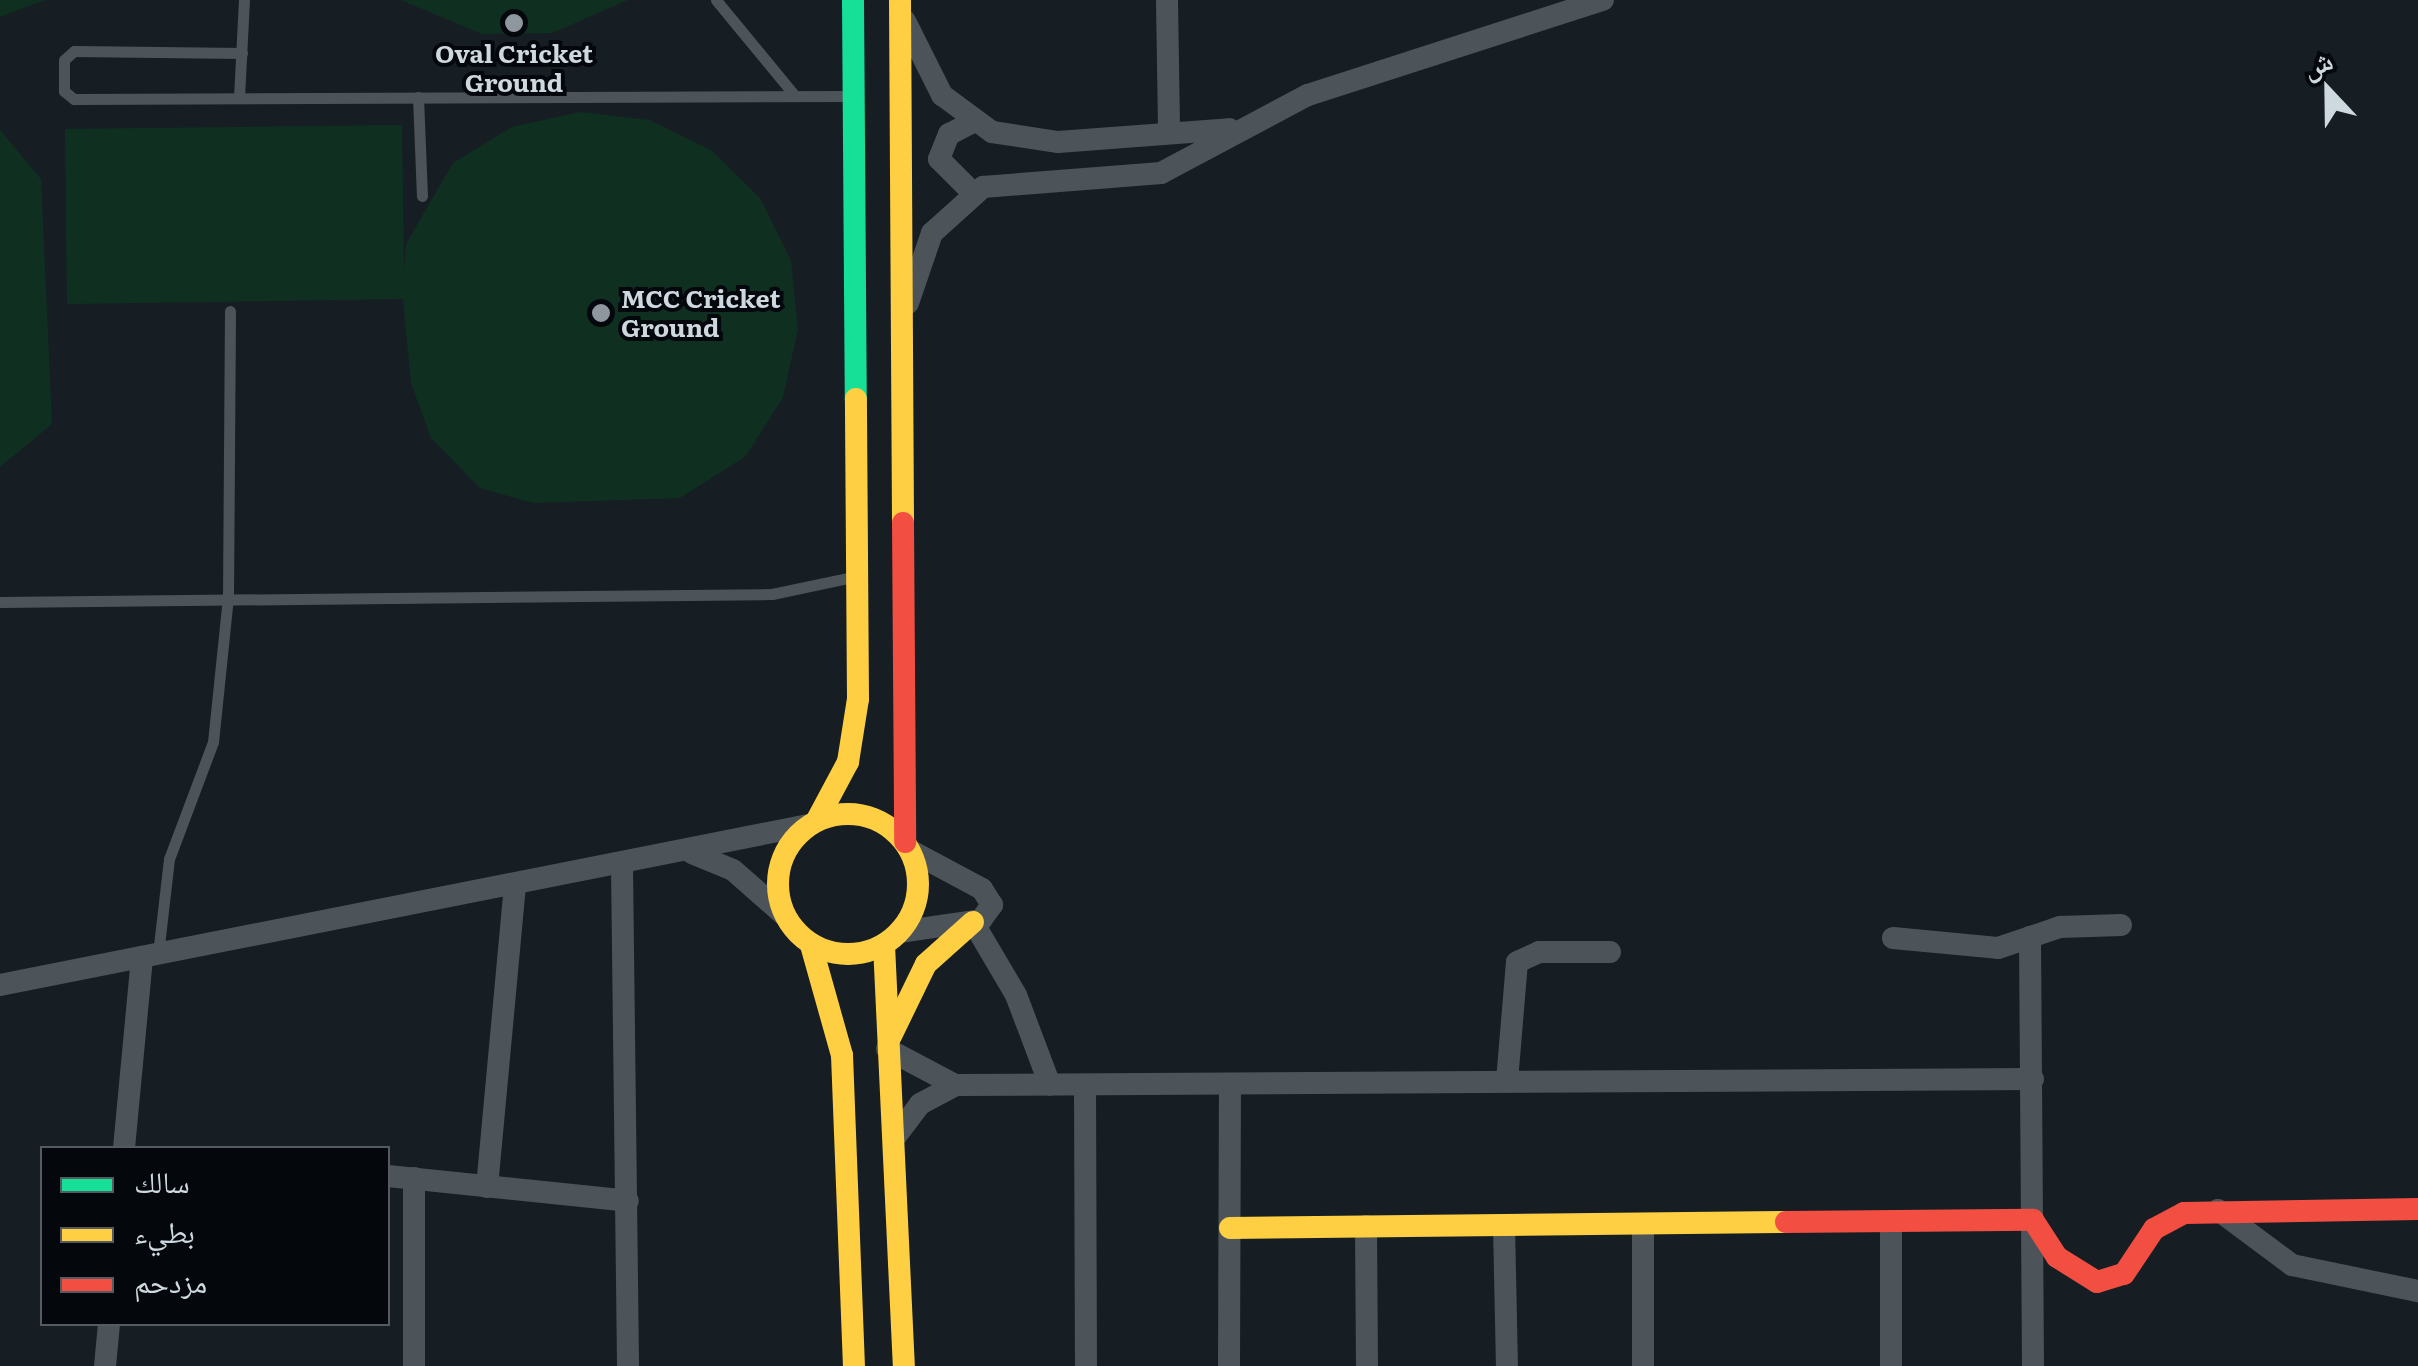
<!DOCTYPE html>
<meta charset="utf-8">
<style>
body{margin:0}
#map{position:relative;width:2418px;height:1366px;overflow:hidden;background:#161e24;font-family:Literata,"Noto Naskh Arabic",serif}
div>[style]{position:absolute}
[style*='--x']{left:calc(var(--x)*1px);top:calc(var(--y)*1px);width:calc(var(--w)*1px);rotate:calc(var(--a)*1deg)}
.green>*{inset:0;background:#0f3021}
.lane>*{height:11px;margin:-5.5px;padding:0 5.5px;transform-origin:5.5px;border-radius:5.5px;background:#4d5459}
.street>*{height:22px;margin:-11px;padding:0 11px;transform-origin:11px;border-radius:11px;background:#4d5459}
.fast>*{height:22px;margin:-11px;padding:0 11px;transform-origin:11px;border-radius:11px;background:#16e098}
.slow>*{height:22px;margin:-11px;padding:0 11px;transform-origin:11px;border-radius:11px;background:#ffcf43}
.slow>.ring{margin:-11px;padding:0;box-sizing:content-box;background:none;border:22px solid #ffcf43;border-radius:50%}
.jam>*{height:22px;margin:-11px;padding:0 11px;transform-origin:11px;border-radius:11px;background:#f24e42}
.dots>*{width:28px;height:28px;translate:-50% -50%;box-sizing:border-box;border:5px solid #04080d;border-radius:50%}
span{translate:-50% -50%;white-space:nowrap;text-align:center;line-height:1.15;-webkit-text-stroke:8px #04080d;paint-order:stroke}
.poi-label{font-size:25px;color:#ced8df;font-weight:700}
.left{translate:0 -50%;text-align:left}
.legend{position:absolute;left:40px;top:1146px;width:350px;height:180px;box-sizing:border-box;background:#04080d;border:2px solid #555b61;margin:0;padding:12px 18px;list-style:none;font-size:30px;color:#ced8df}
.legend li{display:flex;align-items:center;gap:20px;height:50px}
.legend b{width:50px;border:2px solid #555b61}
.north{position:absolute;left:2278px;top:40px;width:100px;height:100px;-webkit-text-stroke:8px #04080d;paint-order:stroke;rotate:338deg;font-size:28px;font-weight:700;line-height:40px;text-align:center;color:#ced8df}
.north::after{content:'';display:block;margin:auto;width:35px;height:45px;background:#ced8df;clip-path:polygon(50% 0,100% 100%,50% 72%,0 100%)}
</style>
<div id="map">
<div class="green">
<div style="clip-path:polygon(0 0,45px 0,0 17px)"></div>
<div style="clip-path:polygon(401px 0,628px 0,552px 33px,482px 34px)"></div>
<div style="clip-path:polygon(580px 112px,649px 120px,711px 150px,760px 198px,791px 261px,798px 329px,783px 397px,746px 456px,680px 498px,533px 503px,480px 488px,431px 438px,411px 383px,403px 299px,67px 304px,65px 129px,402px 125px,404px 271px,406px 244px,453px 163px,512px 127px)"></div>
<div style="clip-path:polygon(0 130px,41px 179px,52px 424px,0 467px)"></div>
</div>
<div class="lane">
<div style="--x:716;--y:0;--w:124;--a:50.5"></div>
<div style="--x:242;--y:53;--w:168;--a:-179.3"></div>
<div style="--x:74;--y:51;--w:13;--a:138"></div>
<div style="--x:64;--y:60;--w:31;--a:90"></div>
<div style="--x:64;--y:91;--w:13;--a:39"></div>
<div style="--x:74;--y:99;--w:780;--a:-0.22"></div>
<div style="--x:418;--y:97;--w:99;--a:87.7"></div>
<div style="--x:239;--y:98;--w:98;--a:-87.1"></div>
<div style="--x:0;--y:602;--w:772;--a:-0.59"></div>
<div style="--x:772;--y:594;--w:83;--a:-11.9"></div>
<div style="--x:158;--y:954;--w:96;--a:-83.4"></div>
<div style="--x:169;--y:859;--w:125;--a:-69.4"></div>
<div style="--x:213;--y:742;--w:146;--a:-84.1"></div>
<div style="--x:228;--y:597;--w:286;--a:-89.6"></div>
</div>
<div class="street">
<div style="--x:1167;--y:0;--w:132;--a:89.1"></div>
<div style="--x:905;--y:21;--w:83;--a:63.4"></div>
<div style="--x:942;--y:95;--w:62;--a:36.5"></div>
<div style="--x:992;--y:132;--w:67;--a:8.6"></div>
<div style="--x:1058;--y:142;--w:172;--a:-4.3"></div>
<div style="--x:971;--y:123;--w:25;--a:153"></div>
<div style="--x:949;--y:134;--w:27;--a:112"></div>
<div style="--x:939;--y:159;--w:47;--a:45"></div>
<div style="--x:908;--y:303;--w:74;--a:-71.1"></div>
<div style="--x:932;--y:233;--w:69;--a:-42"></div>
<div style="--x:983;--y:187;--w:179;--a:-4.5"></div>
<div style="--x:1161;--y:173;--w:166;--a:-28"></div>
<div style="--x:1308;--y:95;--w:310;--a:-17.9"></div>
<div style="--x:692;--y:853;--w:44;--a:22.5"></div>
<div style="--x:733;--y:870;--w:67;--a:41.3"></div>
<div style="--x:622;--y:866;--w:500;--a:89.31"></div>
<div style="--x:973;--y:922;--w:85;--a:59.5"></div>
<div style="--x:1016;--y:995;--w:96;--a:69.3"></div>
<div style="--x:899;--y:932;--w:83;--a:-8.3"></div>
<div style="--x:981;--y:920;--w:19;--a:-54"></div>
<div style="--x:992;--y:905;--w:19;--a:-122"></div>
<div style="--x:982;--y:889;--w:81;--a:-151.8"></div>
<div style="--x:2030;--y:937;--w:429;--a:89.6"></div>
<div style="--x:1893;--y:938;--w:105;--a:5.4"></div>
<div style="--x:1998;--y:948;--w:65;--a:-18.7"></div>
<div style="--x:2060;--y:927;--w:61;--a:-1.9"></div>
<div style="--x:0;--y:985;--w:824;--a:-11.2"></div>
<div style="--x:887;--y:1049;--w:77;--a:27.9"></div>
<div style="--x:955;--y:1085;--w:1078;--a:-0.32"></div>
<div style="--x:1507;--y:1081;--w:119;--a:-85.2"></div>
<div style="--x:1517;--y:962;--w:24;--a:-24"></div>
<div style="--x:1539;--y:952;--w:71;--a:0"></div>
<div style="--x:1085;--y:1086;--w:280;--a:89.8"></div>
<div style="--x:896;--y:1136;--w:40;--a:-53"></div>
<div style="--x:920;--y:1104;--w:40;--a:-28"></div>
<div style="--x:124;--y:1148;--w:192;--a:-84.6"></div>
<div style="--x:388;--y:1176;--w:241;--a:5.9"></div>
<div style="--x:487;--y:1187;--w:301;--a:-84.7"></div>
<div style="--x:2218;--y:1210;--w:92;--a:36.6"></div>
<div style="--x:2292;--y:1265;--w:129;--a:11.7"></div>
<div style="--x:1643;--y:1224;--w:142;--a:90"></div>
<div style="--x:1504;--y:1225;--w:141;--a:88.8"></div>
<div style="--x:1366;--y:1226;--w:140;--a:89.6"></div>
<div style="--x:105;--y:1366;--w:42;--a:-84.6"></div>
<div style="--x:414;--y:1366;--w:188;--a:-90"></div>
<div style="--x:1229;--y:1366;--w:280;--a:-89.8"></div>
<div style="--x:1891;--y:1366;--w:144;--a:-90"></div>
</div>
<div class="fast">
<div style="--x:853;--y:0;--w:399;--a:89.6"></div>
</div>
<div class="slow">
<div style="--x:900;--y:0;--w:523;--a:89.67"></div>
<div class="ring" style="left:778px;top:814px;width:118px;height:118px"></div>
<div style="--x:817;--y:820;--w:66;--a:-61.9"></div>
<div style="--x:848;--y:762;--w:64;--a:-81"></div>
<div style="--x:858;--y:699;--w:300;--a:-90.4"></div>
<div style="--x:811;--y:945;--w:114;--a:74.3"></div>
<div style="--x:842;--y:1055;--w:311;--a:87.8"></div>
<div style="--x:884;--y:945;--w:421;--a:87.3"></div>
<div style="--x:891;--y:1036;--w:80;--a:-64.1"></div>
<div style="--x:926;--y:964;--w:63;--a:-41.8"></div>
<div style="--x:1230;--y:1228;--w:556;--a:-0.62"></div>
</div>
<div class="jam">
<div style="--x:903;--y:523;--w:319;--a:89.6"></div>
<div style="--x:1786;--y:1222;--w:247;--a:-0.5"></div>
<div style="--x:2033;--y:1220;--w:44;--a:57"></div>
<div style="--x:2057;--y:1257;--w:47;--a:32"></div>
<div style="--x:2097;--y:1282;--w:28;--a:-17"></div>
<div style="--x:2124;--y:1274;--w:54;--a:-56.3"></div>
<div style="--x:2154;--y:1229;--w:34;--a:-28"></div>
<div style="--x:2184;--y:1213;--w:234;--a:-1"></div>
</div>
<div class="dots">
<div style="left:514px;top:23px;background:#8e979e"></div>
<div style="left:601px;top:313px;background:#8e979e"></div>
</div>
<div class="poi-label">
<span style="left:514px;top:68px">Oval Cricket<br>Ground</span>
<span class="left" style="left:621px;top:313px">MCC Cricket<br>Ground</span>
</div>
<ul class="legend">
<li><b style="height:12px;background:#16e098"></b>سالك</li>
<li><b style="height:12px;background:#ffcf43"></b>بطيء</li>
<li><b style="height:12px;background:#f24e42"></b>مزدحم</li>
</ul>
<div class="north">ش</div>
</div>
